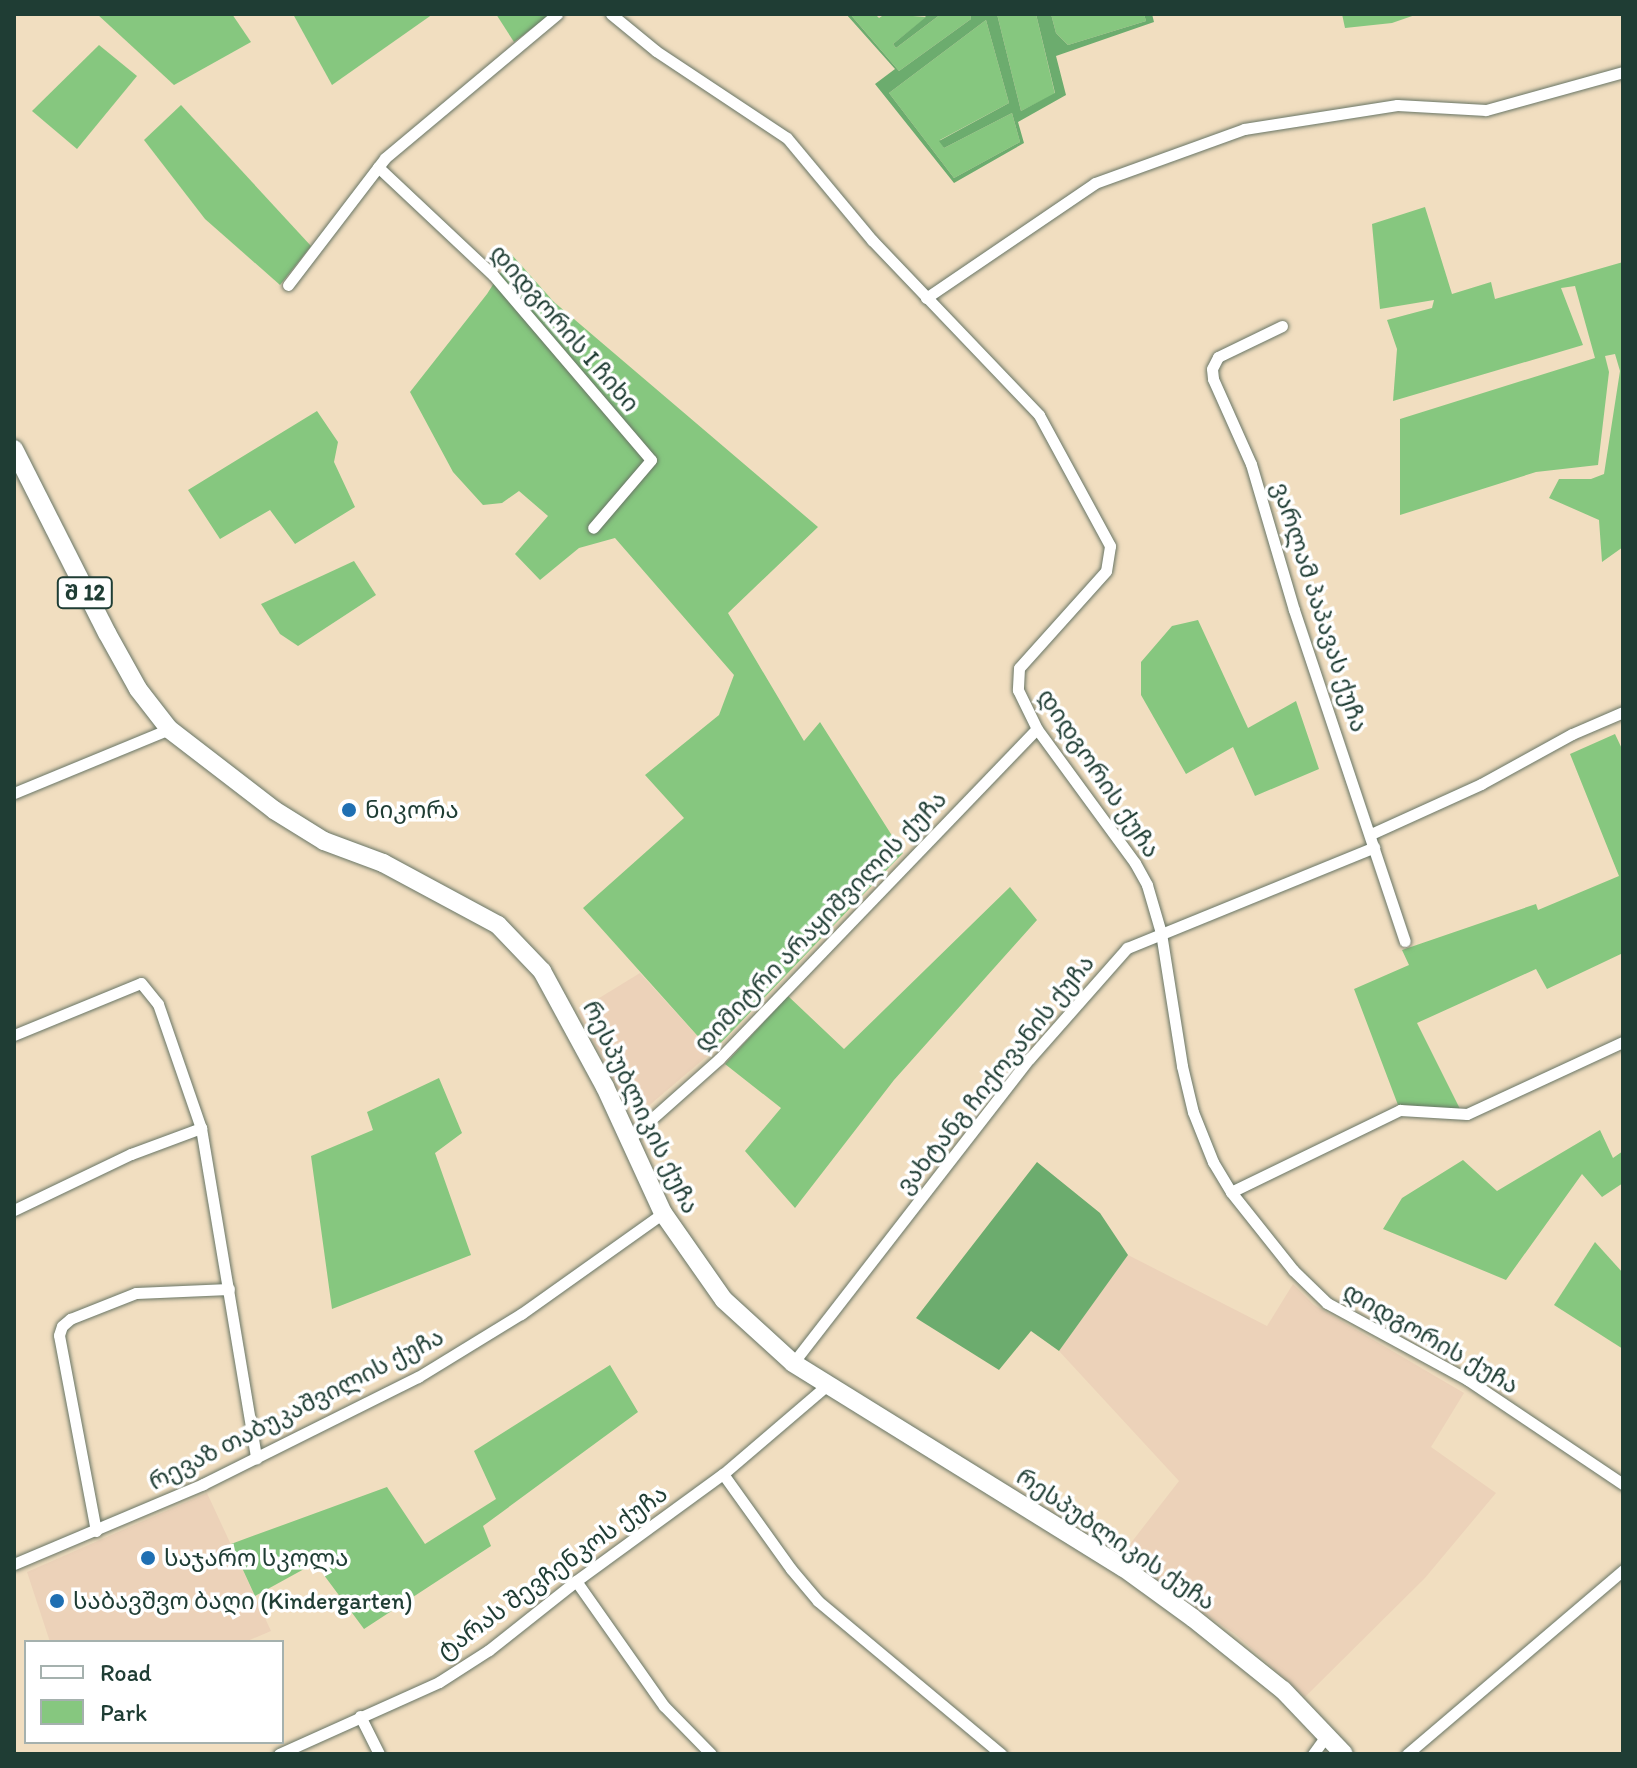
<!DOCTYPE html>
<meta charset="utf-8">
<style>
body{margin:0}
#map{position:relative;width:1637px;height:1768px;overflow:hidden;background:#f1dec0;font-family:Itim,"Noto Sans Georgian",sans-serif}
div>[style]{position:absolute}
[style*='--x']{left:calc(var(--x)*1px);top:calc(var(--y)*1px);width:calc(var(--w)*1px);rotate:calc(var(--a)*1deg)}
.built>*{inset:0;background:#ecd2b9}
.green>*{inset:0;background:#86c77f}
.forest>*{inset:0;background:#6cac6e}
.roads{filter:drop-shadow(0 0 2px #687565) drop-shadow(0 0 2px #687565)}
.street>*{height:11px;margin:-5.5px;padding:0 5.5px;transform-origin:5.5px;border-radius:5.5px;background:#fff}
.primary>*{height:18px;margin:-9px;padding:0 9px;transform-origin:9px;border-radius:9px;background:#fff}
.dots>*{width:22px;height:22px;translate:-50% -50%;box-sizing:border-box;border:4px solid #fff;border-radius:50%}
span{translate:-50% -50%;white-space:nowrap;text-align:center;line-height:1.15;-webkit-text-stroke:7px #fff;paint-order:stroke}
.shield-label span{padding:2px 6px;background:#fff;border:2px solid;border-radius:6px;-webkit-text-stroke-width:0}
.shield-label{font-size:22px;color:#1f3d34;font-weight:700}
.street-label{font-size:24px;color:#1f3d34}
.poi-label{font-size:24px;color:#1f3d34}
.left{translate:0 -50%;text-align:left}
.frame{position:absolute;inset:0;border:16px solid #1f3d34;pointer-events:none}
.legend{position:absolute;left:24px;top:1640px;width:260px;height:104px;box-sizing:border-box;background:#fff;border:2px solid #a5b1ae;margin:0;padding:10px 14px;list-style:none;font-size:24px;color:#1f3d34}
.legend li{display:flex;align-items:center;gap:16px;height:40px}
.legend b{width:40px;border:2px solid #a5b1ae}
</style>
<div id="map">
<div class="built">
<div style="clip-path:polygon(640px 973px,712px 1052px,638px 1115px,627px 1107px,578px 1011px)"></div>
<div style="clip-path:polygon(1128px 1255px,1267px 1326px,1293px 1284px,1314px 1305px,1464px 1393px,1431px 1447px,1496px 1493px,1425px 1578px,1305px 1697px,1235px 1634px,1120px 1557px,1179px 1481px,1059px 1351px)"></div>
<div style="clip-path:polygon(207px 1493px,271px 1631px,245px 1642px,50px 1642px,27px 1572px)"></div>
</div>
<div class="green">
<div style="clip-path:polygon(97px 14px,232px 14px,251px 42px,174px 85px)"></div>
<div style="clip-path:polygon(293px 14px,433px 14px,332px 85px)"></div>
<div style="clip-path:polygon(496px 14px,551px 14px,514px 42px)"></div>
<div style="clip-path:polygon(850px 14px,875px 14px,879px 18px,885px 14px,927px 17px,893px 44px,896px 48px,941px 14px,970px 14px,971px 19px,899px 71px)"></div>
<div style="clip-path:polygon(997px 14px,1036px 14px,1055px 94px,1021px 111px)"></div>
<div style="clip-path:polygon(1051px 14px,1144px 14px,1146px 21px,1068px 45px,1056px 33px)"></div>
<div style="clip-path:polygon(1342px 14px,1418px 14px,1392px 23px,1345px 28px)"></div>
<div style="clip-path:polygon(986px 20px,1009px 103px,940px 140px,944px 148px,1012px 113px,1020px 142px,954px 178px,889px 93px)"></div>
<div style="clip-path:polygon(99px 45px,137px 76px,77px 149px,32px 111px)"></div>
<div style="clip-path:polygon(181px 105px,311px 246px,280px 285px,205px 219px,144px 140px)"></div>
<div style="clip-path:polygon(1425px 207px,1452px 294px,1491px 282px,1495px 299px,1623px 262px,1623px 547px,1602px 562px,1599px 520px,1549px 498px,1559px 479px,1591px 479px,1604px 474px,1620px 371px,1615px 354px,1605px 356px,1609px 372px,1598px 465px,1536px 472px,1400px 515px,1400px 419px,1595px 358px,1575px 286px,1561px 288px,1583px 345px,1393px 401px,1397px 349px,1387px 320px,1432px 308px,1434px 300px,1380px 309px,1372px 224px)"></div>
<div style="clip-path:polygon(512px 255px,554px 302px,818px 527px,728px 613px,804px 741px,820px 722px,903px 853px,712px 1052px,583px 908px,684px 818px,645px 775px,719px 715px,734px 675px,615px 538px,579px 548px,540px 580px,515px 554px,548px 516px,519px 491px,502px 503px,483px 505px,453px 472px,410px 392px,487px 294px)"></div>
<div style="clip-path:polygon(317px 411px,338px 442px,334px 462px,355px 507px,295px 544px,270px 510px,220px 539px,188px 490px)"></div>
<div style="clip-path:polygon(354px 561px,376px 595px,298px 646px,280px 634px,261px 604px)"></div>
<div style="clip-path:polygon(1198px 620px,1248px 728px,1296px 701px,1319px 769px,1255px 796px,1233px 747px,1186px 774px,1141px 695px,1141px 662px,1172px 626px)"></div>
<div style="clip-path:polygon(1615px 734px,1623px 751px,1623px 953px,1547px 989px,1536px 969px,1417px 1023px,1460px 1109px,1398px 1105px,1354px 989px,1409px 965px,1402px 950px,1536px 904px,1538px 910px,1619px 876px,1570px 754px)"></div>
<div style="clip-path:polygon(1010px 887px,1037px 920px,894px 1080px,795px 1208px,745px 1151px,781px 1108px,725px 1064px,788px 996px,844px 1049px)"></div>
<div style="clip-path:polygon(439px 1078px,462px 1133px,435px 1153px,471px 1255px,332px 1309px,311px 1156px,373px 1130px,367px 1112px)"></div>
<div style="clip-path:polygon(1600px 1130px,1613px 1158px,1623px 1151px,1623px 1183px,1602px 1197px,1582px 1174px,1506px 1280px,1383px 1229px,1402px 1198px,1463px 1160px,1497px 1191px)"></div>
<div style="clip-path:polygon(1595px 1242px,1623px 1273px,1623px 1349px,1554px 1305px)"></div>
<div style="clip-path:polygon(610px 1365px,638px 1412px,483px 1526px,491px 1546px,364px 1629px,315px 1563px,255px 1596px,231px 1544px,387px 1487px,425px 1544px,496px 1499px,474px 1451px)"></div>
</div>
<div class="forest">
<div style="clip-path:polygon(evenodd,846px 14px,850px 14px,899px 71px,971px 19px,970px 14px,997px 14px,1021px 111px,1055px 93px,1036px 14px,1051px 14px,1056px 33px,1068px 45px,1146px 21px,1144px 14px,1152px 14px,1154px 22px,1056px 56px,1066px 95px,1018px 122px,1024px 143px,954px 183px,875px 84px,895px 69px,846px 14px,986px 20px,1009px 103px,939px 141px,944px 148px,1012px 113px,1020px 142px,954px 178px,889px 93px,986px 20px)"></div>
<div style="clip-path:polygon(923px 14px,941px 14px,896px 48px,893px 44px,926px 17px)"></div>
<div style="clip-path:polygon(1037px 1162px,1100px 1213px,1128px 1255px,1059px 1351px,1031px 1331px,999px 1370px,916px 1318px)"></div>
</div>
<div class="roads">
<div class="street">
<div style="--x:611;--y:14;--w:58;--a:39.4"></div>
<div style="--x:656;--y:51;--w:157;--a:33.6"></div>
<div style="--x:787;--y:138;--w:133;--a:50.2"></div>
<div style="--x:872;--y:240;--w:242;--a:46.3"></div>
<div style="--x:1039;--y:415;--w:149;--a:61.5"></div>
<div style="--x:1110;--y:546;--w:25;--a:99"></div>
<div style="--x:1106;--y:571;--w:130;--a:131.9"></div>
<div style="--x:1019;--y:668;--w:22;--a:93"></div>
<div style="--x:1018;--y:690;--w:43;--a:64"></div>
<div style="--x:1037;--y:729;--w:166;--a:53.8"></div>
<div style="--x:1135;--y:863;--w:25;--a:61"></div>
<div style="--x:1147;--y:885;--w:50;--a:73.7"></div>
<div style="--x:1161;--y:933;--w:135;--a:81"></div>
<div style="--x:1182;--y:1066;--w:47;--a:76.6"></div>
<div style="--x:1193;--y:1112;--w:54;--a:68.2"></div>
<div style="--x:1213;--y:1162;--w:35;--a:59"></div>
<div style="--x:1231;--y:1192;--w:100;--a:51.5"></div>
<div style="--x:1293;--y:1270;--w:47;--a:44.1"></div>
<div style="--x:1327;--y:1303;--w:161;--a:28.6"></div>
<div style="--x:1468;--y:1380;--w:187;--a:33.9"></div>
<div style="--x:378;--y:167;--w:158;--a:43.2"></div>
<div style="--x:493;--y:275;--w:243;--a:49.5"></div>
<div style="--x:651;--y:460;--w:89;--a:130.5"></div>
<div style="--x:288;--y:285;--w:160;--a:-52.6"></div>
<div style="--x:385;--y:158;--w:224;--a:-39.9"></div>
<div style="--x:926;--y:298;--w:204;--a:-34.2"></div>
<div style="--x:1095;--y:183;--w:158;--a:-19.9"></div>
<div style="--x:1244;--y:129;--w:155;--a:-8.9"></div>
<div style="--x:1397;--y:105;--w:89;--a:3.2"></div>
<div style="--x:1486;--y:110;--w:142;--a:-15.5"></div>
<div style="--x:1282;--y:326;--w:71;--a:154.2"></div>
<div style="--x:1218;--y:357;--w:13;--a:117"></div>
<div style="--x:1212;--y:369;--w:10;--a:84"></div>
<div style="--x:1213;--y:379;--w:93;--a:65.9"></div>
<div style="--x:1251;--y:464;--w:152;--a:73.6"></div>
<div style="--x:1294;--y:610;--w:349;--a:71.5"></div>
<div style="--x:14;--y:793;--w:168;--a:-22.4"></div>
<div style="--x:1371;--y:834;--w:121;--a:-24.4"></div>
<div style="--x:1481;--y:784;--w:104;--a:-28.8"></div>
<div style="--x:1572;--y:734;--w:56;--a:-23.3"></div>
<div style="--x:14;--y:1035;--w:137;--a:-22.3"></div>
<div style="--x:141;--y:983;--w:27;--a:51"></div>
<div style="--x:158;--y:1004;--w:131;--a:70.9"></div>
<div style="--x:201;--y:1128;--w:335;--a:80.5"></div>
<div style="--x:629;--y:1139;--w:120;--a:-41.6"></div>
<div style="--x:719;--y:1059;--w:458;--a:-46.1"></div>
<div style="--x:1231;--y:1192;--w:188;--a:-25.9"></div>
<div style="--x:1400;--y:1110;--w:67;--a:3.4"></div>
<div style="--x:1467;--y:1114;--w:172;--a:-24.8"></div>
<div style="--x:14;--y:1210;--w:130;--a:-25.6"></div>
<div style="--x:131;--y:1154;--w:75;--a:-20.4"></div>
<div style="--x:793;--y:1363;--w:386;--a:-52.2"></div>
<div style="--x:1030;--y:1058;--w:147;--a:-48.6"></div>
<div style="--x:1127;--y:948;--w:267;--a:-22.2"></div>
<div style="--x:723;--y:1474;--w:117;--a:54.4"></div>
<div style="--x:791;--y:1569;--w:42;--a:49.8"></div>
<div style="--x:818;--y:1601;--w:239;--a:39.9"></div>
<div style="--x:96;--y:1531;--w:199;--a:-100.7"></div>
<div style="--x:59;--y:1335;--w:9;--a:-72"></div>
<div style="--x:62;--y:1326;--w:11;--a:-41"></div>
<div style="--x:70;--y:1319;--w:71;--a:-21.5"></div>
<div style="--x:136;--y:1293;--w:93;--a:-2.5"></div>
<div style="--x:14;--y:1564;--w:205;--a:-22.9"></div>
<div style="--x:203;--y:1484;--w:240;--a:-26.5"></div>
<div style="--x:418;--y:1377;--w:121;--a:-31.5"></div>
<div style="--x:521;--y:1314;--w:174;--a:-35.4"></div>
<div style="--x:576;--y:1581;--w:153;--a:54.9"></div>
<div style="--x:664;--y:1706;--w:67;--a:45.6"></div>
<div style="--x:360;--y:1716;--w:42;--a:63.4"></div>
<div style="--x:279;--y:1754;--w:175;--a:-24.2"></div>
<div style="--x:439;--y:1682;--w:59;--a:-32.6"></div>
<div style="--x:489;--y:1650;--w:111;--a:-38.4"></div>
<div style="--x:576;--y:1581;--w:182;--a:-36.1"></div>
<div style="--x:723;--y:1474;--w:135;--a:-40.5"></div>
<div style="--x:1313;--y:1754;--w:22;--a:-54"></div>
<div style="--x:1407;--y:1754;--w:284;--a:-40.4"></div>
</div>
<div class="primary">
<div style="--x:14;--y:449;--w:206;--a:63.2"></div>
<div style="--x:107;--y:633;--w:64;--a:61"></div>
<div style="--x:138;--y:689;--w:51;--a:52.2"></div>
<div style="--x:169;--y:729;--w:133;--a:37.6"></div>
<div style="--x:274;--y:810;--w:59;--a:31.8"></div>
<div style="--x:324;--y:841;--w:63;--a:20.4"></div>
<div style="--x:383;--y:863;--w:131;--a:28.3"></div>
<div style="--x:498;--y:925;--w:64;--a:46.3"></div>
<div style="--x:542;--y:971;--w:132;--a:61.5"></div>
<div style="--x:605;--y:1087;--w:139;--a:65.3"></div>
<div style="--x:663;--y:1213;--w:106;--a:55"></div>
<div style="--x:724;--y:1300;--w:93;--a:42.4"></div>
<div style="--x:793;--y:1363;--w:389;--a:31.8"></div>
<div style="--x:1124;--y:1568;--w:85;--a:35.9"></div>
<div style="--x:1193;--y:1618;--w:115;--a:38.7"></div>
<div style="--x:1283;--y:1690;--w:88;--a:46.4"></div>
</div>
</div>
<div class="dots">
<div style="left:349px;top:810px;background:#1f6fb2"></div>
<div style="left:148px;top:1558px;background:#1f6fb2"></div>
<div style="left:57px;top:1601px;background:#1f6fb2"></div>
</div>
<div class="shield-label">
<span style="left:85px;top:593px">შ 12</span>
</div>
<div class="street-label">
<span style="left:565px;top:328px;rotate:49deg">დიდგორის I ჩიხი</span>
<span style="left:1320px;top:607px;rotate:72deg">ვარლამ პაპავას ქუჩა</span>
<span style="left:1099px;top:773px;rotate:56deg">დიდგორის ქუჩა</span>
<span style="left:820px;top:921px;rotate:-46deg">დიმიტრი არაყიშვილის ქუჩა</span>
<span style="left:995px;top:1074px;rotate:-51deg">ვახტანგ ჩიქოვანის ქუჩა</span>
<span style="left:641px;top:1107px;rotate:64deg">რესპუბლიკის ქუჩა</span>
<span style="left:1431px;top:1338px;rotate:30deg">დიდგორის ქუჩა</span>
<span style="left:296px;top:1409px;rotate:-27deg">რევაზ თაბუკაშვილის ქუჩა</span>
<span style="left:1116px;top:1539px;rotate:34deg">რესპუბლიკის ქუჩა</span>
<span style="left:552px;top:1572px;rotate:-36deg">ტარას შევჩენკოს ქუჩა</span>
</div>
<div class="poi-label">
<span class="left" style="left:365px;top:810px">ნიკორა</span>
<span class="left" style="left:164px;top:1558px">საჯარო სკოლა</span>
<span class="left" style="left:73px;top:1601px">საბავშვო ბაღი (Kindergarten)</span>
</div>
<div class="frame"></div>
<ul class="legend">
<li><b style="height:10px;background:#fff"></b>Road</li>
<li><b style="height:22px;background:#86c77f"></b>Park</li>
</ul>
</div>
